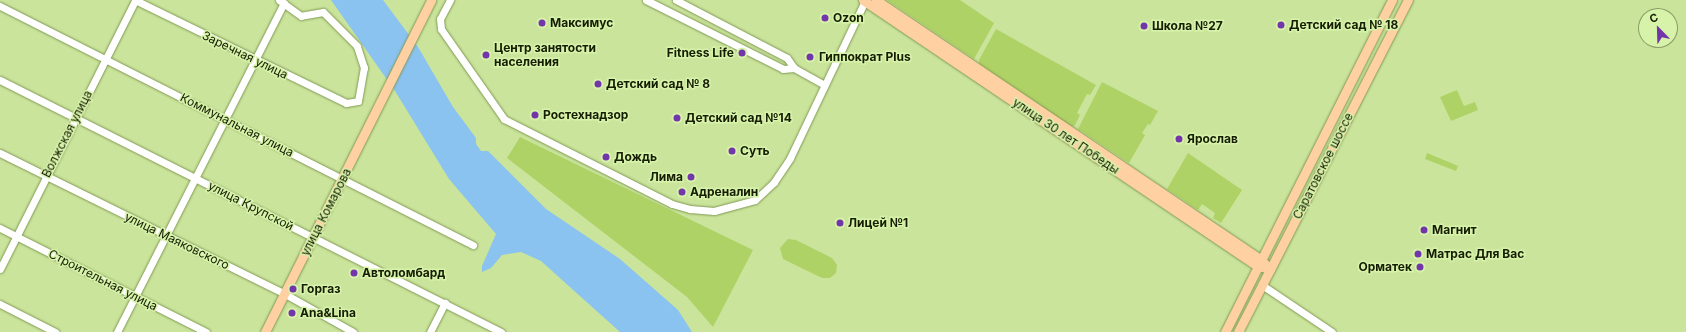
<!DOCTYPE html>
<meta charset="utf-8">
<style>
body{margin:0}
#map{position:relative;width:1686px;height:332px;overflow:hidden;background:#cae49c;font-family:Inter,sans-serif}
div>[style]{position:absolute}
[style*='--x']{left:calc(var(--x)*1px);top:calc(var(--y)*1px);width:calc(var(--w)*1px);rotate:calc(var(--a)*1deg)}
.green>*{inset:0;background:#afd266}
.water>*{inset:0;background:#8ac2f0}
.roads{filter:drop-shadow(0 0 1px #829a54) drop-shadow(0 0 1px #829a54)}
.minor>*{height:7px;margin:-3.5px;padding:0 3.5px;transform-origin:3.5px;border-radius:3.5px;background:#fff}
.major>*{height:9px;margin:-4.5px;padding:0 4.5px;transform-origin:4.5px;border-radius:4.5px;background:#fed0a2}
.dots>*{width:11px;height:11px;translate:-50% -50%;box-sizing:border-box;border:2px solid #d7f2a9;border-radius:50%}
span{translate:-50% -50%;white-space:nowrap;text-align:center;line-height:1.15;-webkit-text-stroke:3px #d7f2a9;paint-order:stroke}
.poi-label{font-size:12px;color:#151d02;font-weight:700}
.left{translate:0 -50%;text-align:left}
.right{translate:-100% -50%;text-align:right}
.street-label{font-size:12px;color:#151d02}
.north{position:absolute;left:1638px;top:8px;width:40px;height:40px;box-sizing:border-box;background:#d7f2a9;border:1px solid #899d66;border-radius:50%;rotate:337deg;font-size:11px;font-weight:700;line-height:16px;text-align:center;color:#151d02}
.north::after{content:'';display:block;margin:auto;width:14px;height:18px;background:#7335aa;clip-path:polygon(50% 0,100% 100%,50% 72%,0 100%)}
</style>
<div id="map">
<div class="green">
<div style="clip-path:polygon(887px 0,960px 0,994px 23px,974px 59px)"></div>
<div style="clip-path:polygon(996px 29px,1096px 85px,1090px 95px,1087px 94px,1077px 113px,1080px 115px,1075px 125px,1071px 128px,979px 66px,979px 60px)"></div>
<div style="clip-path:polygon(1102px 82px,1158px 111px,1150px 125px,1148px 124px,1142px 133px,1145px 135px,1129px 163px,1078px 129px)"></div>
<div style="clip-path:polygon(1457px 90px,1464px 106px,1475px 102px,1478px 110px,1451px 121px,1440px 97px)"></div>
<div style="clip-path:polygon(520px 137px,753px 250px,713px 327px,687px 297px,507px 158px)"></div>
<div style="clip-path:polygon(1188px 153px,1242px 190px,1221px 223px,1213px 218px,1215px 213px,1202px 204px,1198px 210px,1167px 189px)"></div>
<div style="clip-path:polygon(1427px 153px,1458px 166px,1456px 171px,1425px 159px)"></div>
<div style="clip-path:polygon(788px 239px,796px 240px,832px 258px,837px 265px,836px 273px,830px 278px,822px 278px,783px 259px,780px 248px)"></div>
</div>
<div class="water">
<div style="clip-path:polygon(331px 0,383px 0,418px 47px,453px 107px,476px 138px,476px 144px,481px 151px,488px 151px,546px 209px,620px 259px,678px 310px,692px 332px,620px 332px,541px 261px,521px 252px,502px 255px,491px 268px,482px 272px,482px 266px,496px 234px,449px 179px,395px 91px)"></div>
</div>
<div class="roads">
<div class="minor">
<div style="--x:135;--y:0;--w:235;--a:26"></div>
<div style="--x:346;--y:103;--w:12;--a:-9"></div>
<div style="--x:358;--y:101;--w:34;--a:-80"></div>
<div style="--x:364;--y:68;--w:23;--a:-108"></div>
<div style="--x:357;--y:46;--w:48;--a:-135"></div>
<div style="--x:323;--y:12;--w:22;--a:170"></div>
<div style="--x:301;--y:16;--w:27;--a:-144"></div>
<div style="--x:450;--y:0;--w:21;--a:118"></div>
<div style="--x:440;--y:19;--w:10;--a:84"></div>
<div style="--x:441;--y:29;--w:110;--a:55"></div>
<div style="--x:504;--y:119;--w:188;--a:26.8"></div>
<div style="--x:672;--y:204;--w:19;--a:16"></div>
<div style="--x:690;--y:209;--w:24;--a:5"></div>
<div style="--x:714;--y:211;--w:42;--a:-15"></div>
<div style="--x:755;--y:200;--w:26;--a:-43"></div>
<div style="--x:774;--y:182;--w:29;--a:-56"></div>
<div style="--x:790;--y:158;--w:174;--a:-64.5"></div>
<div style="--x:646;--y:0;--w:153;--a:26.7"></div>
<div style="--x:783;--y:69;--w:11;--a:-5"></div>
<div style="--x:794;--y:68;--w:35;--a:29"></div>
<div style="--x:676;--y:0;--w:125;--a:27.6"></div>
<div style="--x:787;--y:58;--w:12;--a:55"></div>
<div style="--x:0;--y:6;--w:530;--a:26.81"></div>
<div style="--x:0;--y:80;--w:561;--a:26.7"></div>
<div style="--x:0;--y:153;--w:318;--a:26.3"></div>
<div style="--x:285;--y:294;--w:78;--a:29.2"></div>
<div style="--x:0;--y:228;--w:231;--a:26.8"></div>
<div style="--x:0;--y:269;--w:301;--a:-63.3"></div>
<div style="--x:1262;--y:285;--w:84;--a:33.9"></div>
<div style="--x:0;--y:304;--w:62;--a:27"></div>
<div style="--x:117;--y:332;--w:369;--a:-63.1"></div>
<div style="--x:430;--y:332;--w:33;--a:-63"></div>
</div>
<div class="major">
<div style="--x:863;--y:0;--w:476;--a:34"></div>
<div style="--x:1258;--y:266;--w:12;--a:14"></div>
<div style="--x:876;--y:0;--w:465;--a:34"></div>
<div style="--x:1261;--y:260;--w:13;--a:45"></div>
<div style="--x:265;--y:332;--w:371;--a:-63.4"></div>
<div style="--x:1225;--y:332;--w:372;--a:-63.3"></div>
<div style="--x:1238;--y:332;--w:373;--a:-62.9"></div>
</div>
</div>
<div class="dots">
<div style="left:825px;top:18px;background:#7335aa"></div>
<div style="left:542px;top:23px;background:#7335aa"></div>
<div style="left:1281px;top:25px;background:#7335aa"></div>
<div style="left:1144px;top:26px;background:#7335aa"></div>
<div style="left:742px;top:53px;background:#7335aa"></div>
<div style="left:486px;top:55px;background:#7335aa"></div>
<div style="left:810px;top:57px;background:#7335aa"></div>
<div style="left:598px;top:84px;background:#7335aa"></div>
<div style="left:535px;top:115px;background:#7335aa"></div>
<div style="left:677px;top:118px;background:#7335aa"></div>
<div style="left:1179px;top:139px;background:#7335aa"></div>
<div style="left:732px;top:151px;background:#7335aa"></div>
<div style="left:606px;top:157px;background:#7335aa"></div>
<div style="left:691px;top:177px;background:#7335aa"></div>
<div style="left:682px;top:192px;background:#7335aa"></div>
<div style="left:840px;top:223px;background:#7335aa"></div>
<div style="left:1424px;top:230px;background:#7335aa"></div>
<div style="left:1418px;top:254px;background:#7335aa"></div>
<div style="left:1420px;top:267px;background:#7335aa"></div>
<div style="left:354px;top:273px;background:#7335aa"></div>
<div style="left:293px;top:289px;background:#7335aa"></div>
<div style="left:292px;top:313px;background:#7335aa"></div>
</div>
<div class="poi-label">
<span class="left" style="left:833px;top:18px">Ozon</span>
<span class="left" style="left:550px;top:23px">Максимус</span>
<span class="left" style="left:1289px;top:25px">Детский сад № 18</span>
<span class="left" style="left:1152px;top:26px">Школа №27</span>
<span class="left" style="left:494px;top:55px">Центр занятости<br>населения</span>
<span class="right" style="left:734px;top:53px">Fitness Life</span>
<span class="left" style="left:819px;top:57px">Гиппократ Plus</span>
<span class="left" style="left:606px;top:84px">Детский сад № 8</span>
<span class="left" style="left:543px;top:115px">Ростехнадзор</span>
<span class="left" style="left:685px;top:118px">Детский сад №14</span>
<span class="left" style="left:1187px;top:139px">Ярослав</span>
<span class="left" style="left:740px;top:151px">Суть</span>
<span class="left" style="left:614px;top:157px">Дождь</span>
<span class="right" style="left:683px;top:177px">Лима</span>
<span class="left" style="left:690px;top:192px">Адреналин</span>
<span class="left" style="left:848px;top:223px">Лицей №1</span>
<span class="left" style="left:1432px;top:230px">Магнит</span>
<span class="left" style="left:1426px;top:254px">Матрас Для Вас</span>
<span class="right" style="left:1412px;top:267px">Орматек</span>
<span class="left" style="left:362px;top:273px">Автоломбард</span>
<span class="left" style="left:301px;top:289px">Горгаз</span>
<span class="left" style="left:300px;top:313px">Ana&amp;Lina</span>
</div>
<div class="street-label">
<span style="left:245px;top:55px;rotate:26deg">Заречная улица</span>
<span style="left:237px;top:125px;rotate:27deg">Коммунальная улица</span>
<span style="left:67px;top:134px;rotate:-63deg">Волжская улица</span>
<span style="left:1066px;top:136px;rotate:34deg">улица 30 лет Победы</span>
<span style="left:1323px;top:166px;rotate:-63deg">Саратовское шоссе</span>
<span style="left:251px;top:206px;rotate:27deg">улица Крупской</span>
<span style="left:326px;top:212px;rotate:-63deg">улица Комарова</span>
<span style="left:177px;top:241px;rotate:26deg">улица Маяковского</span>
<span style="left:103px;top:280px;rotate:27deg">Строительная улица</span>
</div>
<div class="north">С</div>
</div>
